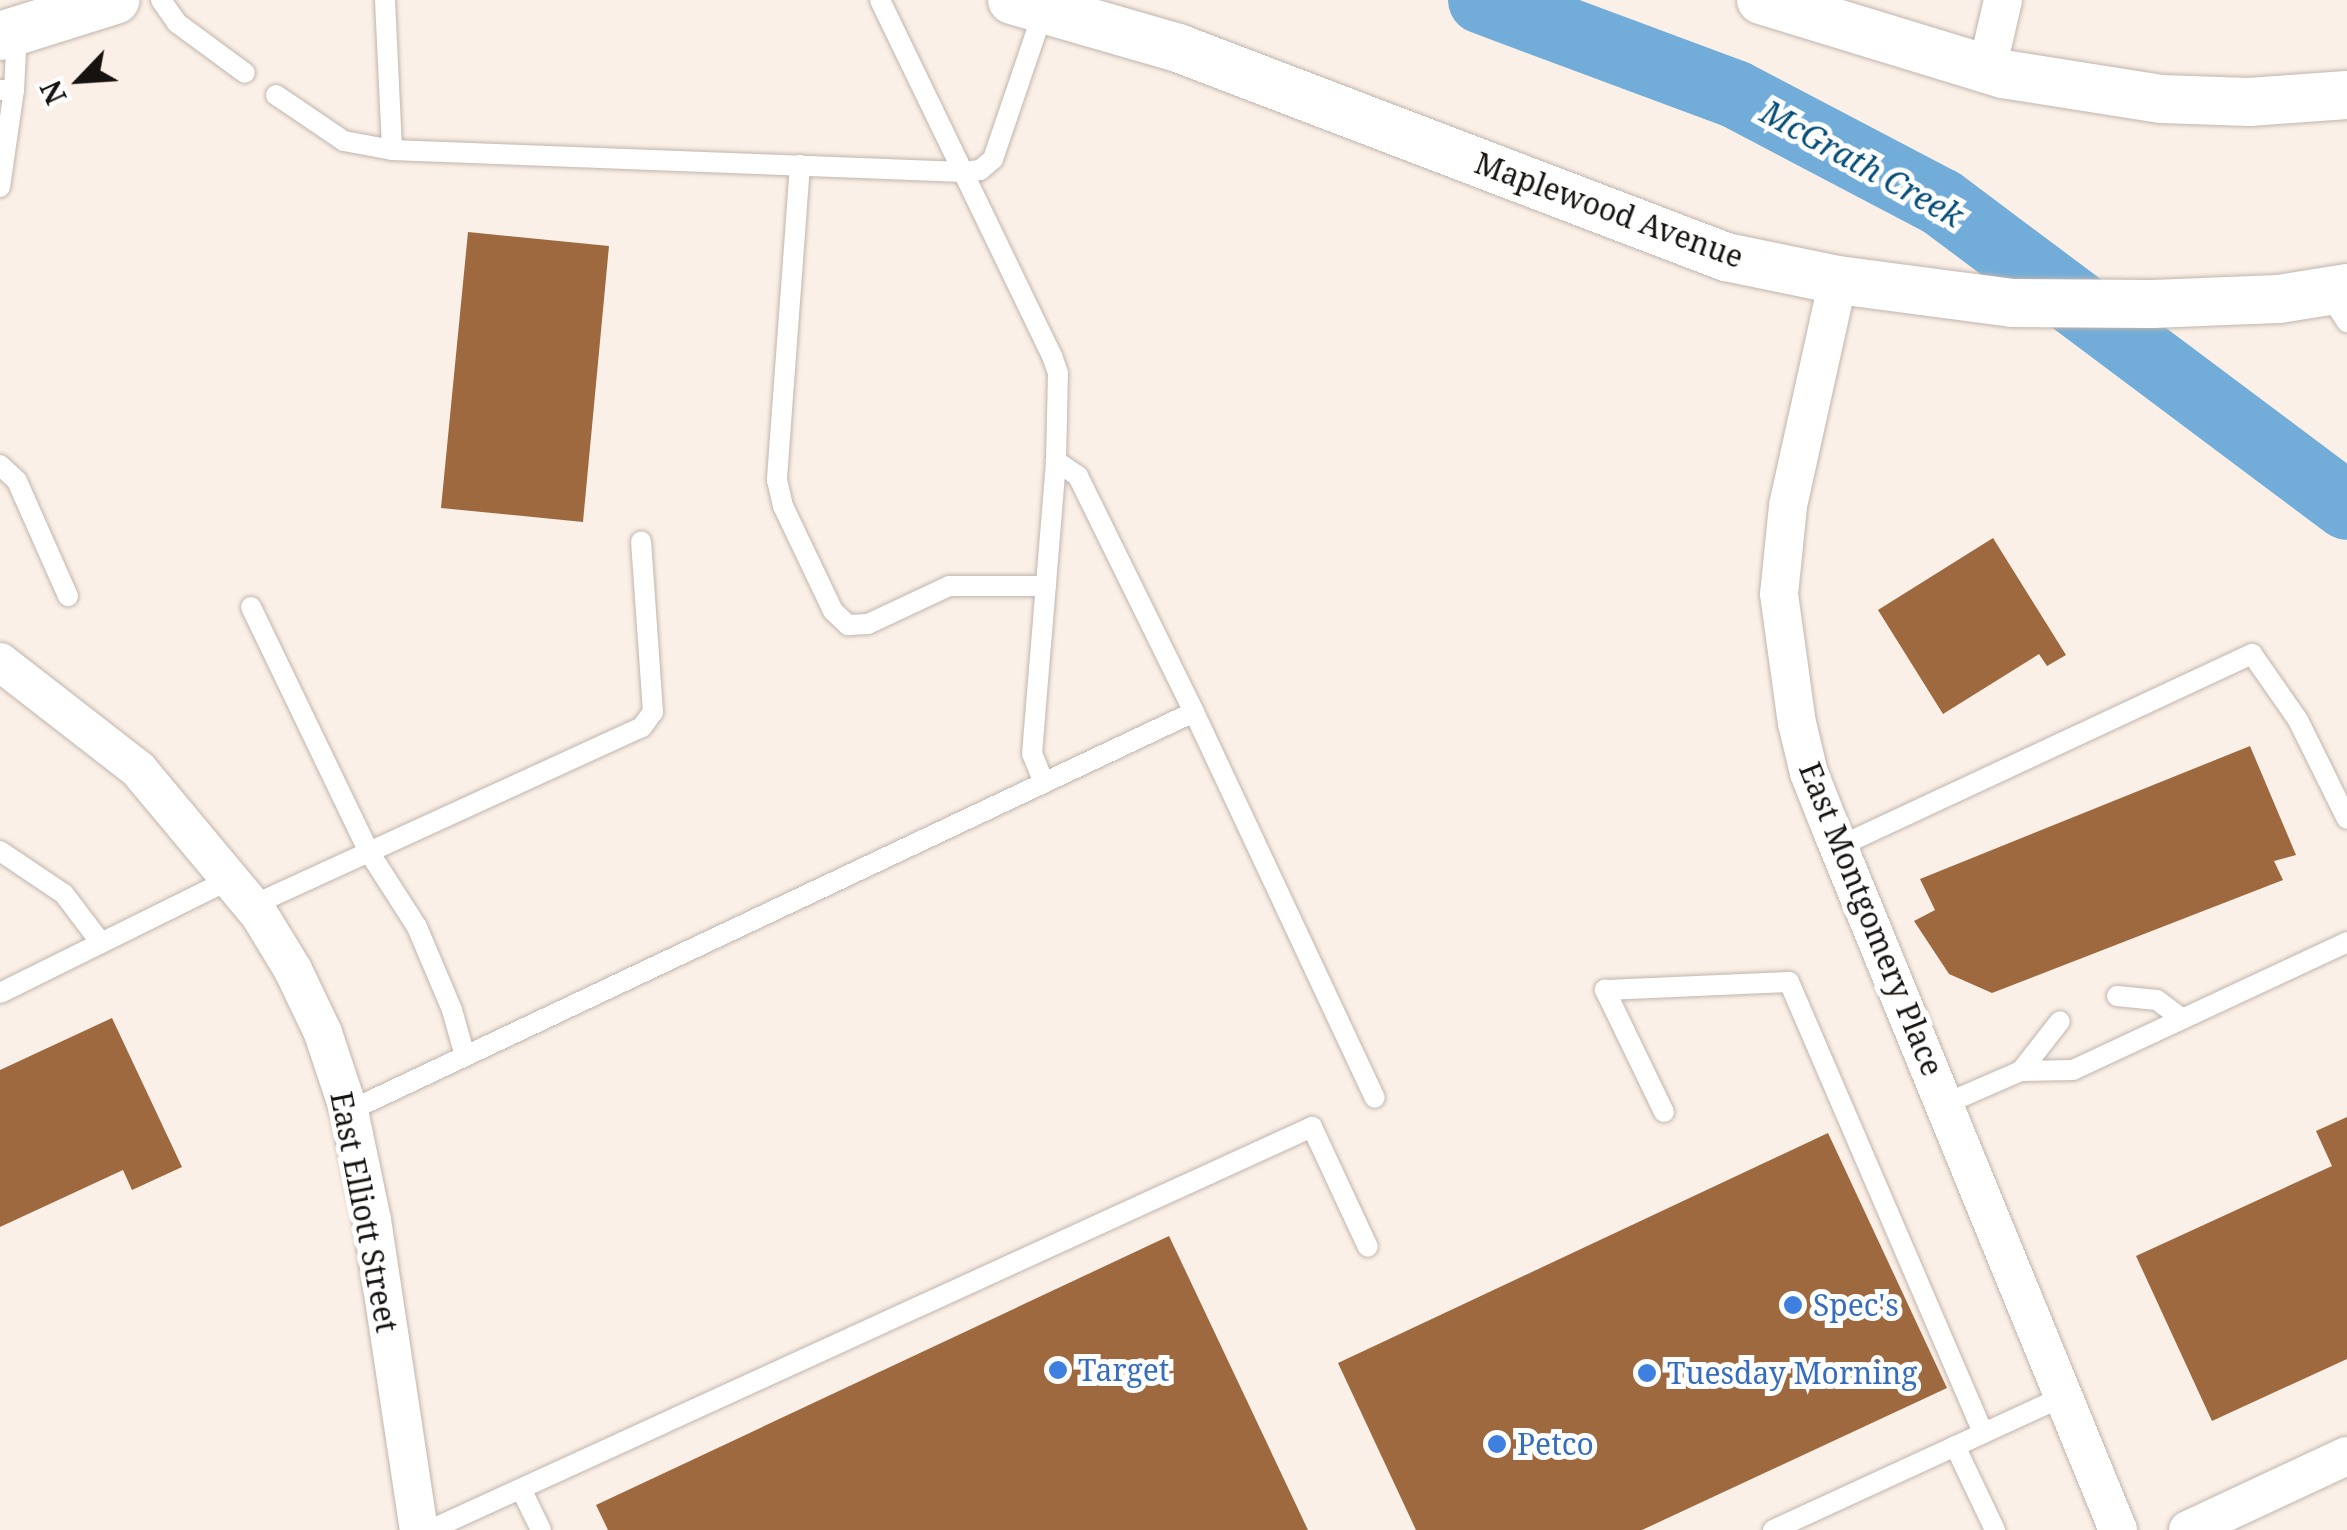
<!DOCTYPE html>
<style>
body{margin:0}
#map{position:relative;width:2347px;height:1530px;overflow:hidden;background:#fbf0e7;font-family:"Noto Serif",serif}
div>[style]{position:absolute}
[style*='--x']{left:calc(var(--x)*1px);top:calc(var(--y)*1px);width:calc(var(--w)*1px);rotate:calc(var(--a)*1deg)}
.river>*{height:68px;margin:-34px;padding:0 34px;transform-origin:34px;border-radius:34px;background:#72adda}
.building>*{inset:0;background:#9e693e}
.roads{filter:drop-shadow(0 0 2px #c0b5ad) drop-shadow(0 0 2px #c0b5ad)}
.service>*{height:20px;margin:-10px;padding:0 10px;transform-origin:10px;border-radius:10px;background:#fff}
.minor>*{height:38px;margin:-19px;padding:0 19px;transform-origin:19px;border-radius:19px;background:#fff}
.tertiary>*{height:48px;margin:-24px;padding:0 24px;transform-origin:24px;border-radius:24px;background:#fff}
.dots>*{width:28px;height:28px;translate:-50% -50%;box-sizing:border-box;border:5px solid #fff;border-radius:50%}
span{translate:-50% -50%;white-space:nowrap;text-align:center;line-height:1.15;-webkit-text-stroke:10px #fff;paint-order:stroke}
.street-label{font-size:30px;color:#15120f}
.shop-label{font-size:30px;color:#366cbe}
.left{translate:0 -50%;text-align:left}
.water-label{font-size:32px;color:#034d78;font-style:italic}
.north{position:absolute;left:30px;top:30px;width:100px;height:100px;-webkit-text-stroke:8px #fff;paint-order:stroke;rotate:245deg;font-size:28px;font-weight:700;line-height:40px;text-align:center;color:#15120f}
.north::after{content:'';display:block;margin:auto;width:35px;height:45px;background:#15120f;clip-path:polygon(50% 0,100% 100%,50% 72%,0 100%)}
</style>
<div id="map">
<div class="river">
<div style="--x:1482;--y:0;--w:270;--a:20.4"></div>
<div style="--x:1735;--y:94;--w:233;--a:27.7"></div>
<div style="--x:1941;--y:202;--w:507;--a:36.82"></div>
</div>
<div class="building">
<div style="clip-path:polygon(468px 232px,609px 246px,583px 522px,441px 508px)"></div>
<div style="clip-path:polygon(1993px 538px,2066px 655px,2047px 666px,2039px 654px,1943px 714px,1878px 610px)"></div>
<div style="clip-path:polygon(2250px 746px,2296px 855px,2274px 861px,2283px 880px,1992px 993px,1949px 974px,1914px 921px,1935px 910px,1920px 879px)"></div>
<div style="clip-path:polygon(112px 1018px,182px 1167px,132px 1190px,123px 1170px,0 1227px,0 1070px)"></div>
<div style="clip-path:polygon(2347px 1117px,2347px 1359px,2212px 1421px,2136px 1256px,2332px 1166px,2316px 1131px)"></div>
<div style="clip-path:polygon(1828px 1133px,1947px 1388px,1642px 1530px,1416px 1530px,1338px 1363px)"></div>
<div style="clip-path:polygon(1169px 1236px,1308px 1530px,608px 1530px,596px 1505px)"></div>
</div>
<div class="roads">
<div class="service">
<div style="--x:161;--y:0;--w:28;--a:55"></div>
<div style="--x:177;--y:23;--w:84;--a:36.3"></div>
<div style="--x:385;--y:0;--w:150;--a:87.3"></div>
<div style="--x:392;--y:150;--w:572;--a:2.2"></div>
<div style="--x:964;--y:172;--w:16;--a:-7"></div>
<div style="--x:980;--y:170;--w:17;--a:-40"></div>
<div style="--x:993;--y:159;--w:158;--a:-71.2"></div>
<div style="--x:0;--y:90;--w:14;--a:0"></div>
<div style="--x:14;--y:90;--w:58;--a:-87"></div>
<div style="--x:276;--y:95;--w:82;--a:34.1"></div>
<div style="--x:344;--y:141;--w:49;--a:10.6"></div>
<div style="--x:800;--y:165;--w:316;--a:94.2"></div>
<div style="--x:777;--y:480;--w:27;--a:77"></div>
<div style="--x:783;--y:506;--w:116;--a:64.5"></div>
<div style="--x:833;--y:611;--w:21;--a:43"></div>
<div style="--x:848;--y:625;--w:20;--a:-3"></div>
<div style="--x:868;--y:624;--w:89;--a:-25.1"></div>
<div style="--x:949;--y:586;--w:97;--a:0"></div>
<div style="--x:0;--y:187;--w:98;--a:-81.8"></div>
<div style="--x:2328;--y:293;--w:35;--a:57"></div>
<div style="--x:0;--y:465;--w:23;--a:43"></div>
<div style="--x:17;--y:481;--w:126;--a:66.1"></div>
<div style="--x:251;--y:607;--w:272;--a:64.3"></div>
<div style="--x:369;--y:852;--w:89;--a:57.4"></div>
<div style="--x:417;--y:927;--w:90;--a:67.1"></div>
<div style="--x:452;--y:1010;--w:48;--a:74.2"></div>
<div style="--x:1194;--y:712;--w:426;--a:64.9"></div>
<div style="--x:1044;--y:783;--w:31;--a:-112"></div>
<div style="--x:1032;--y:754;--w:294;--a:-85.3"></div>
<div style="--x:1838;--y:847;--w:457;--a:-25"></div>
<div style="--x:2252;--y:654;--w:80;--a:55.1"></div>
<div style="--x:2298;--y:720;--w:110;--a:63.7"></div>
<div style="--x:0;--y:851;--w:77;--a:33.9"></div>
<div style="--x:64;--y:894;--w:61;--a:52.9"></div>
<div style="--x:251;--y:906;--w:430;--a:-24.6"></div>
<div style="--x:642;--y:727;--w:19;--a:-54"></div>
<div style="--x:653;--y:712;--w:171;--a:-94"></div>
<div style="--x:0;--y:993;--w:258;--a:-26.3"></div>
<div style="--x:2117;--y:996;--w:40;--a:5.7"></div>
<div style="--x:2157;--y:1000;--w:30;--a:37"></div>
<div style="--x:2021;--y:1071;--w:63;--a:-52"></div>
<div style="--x:1945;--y:1104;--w:83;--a:-23.5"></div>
<div style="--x:2021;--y:1071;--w:52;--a:-1.1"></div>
<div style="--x:2073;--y:1070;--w:302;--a:-25"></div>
<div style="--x:349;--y:1111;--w:934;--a:-25.28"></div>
<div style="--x:1194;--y:712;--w:263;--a:-116.2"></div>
<div style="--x:1078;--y:476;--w:27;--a:-146"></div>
<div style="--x:1056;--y:461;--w:88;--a:-88.7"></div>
<div style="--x:1058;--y:373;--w:18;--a:-109"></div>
<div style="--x:1052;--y:356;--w:395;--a:-115.8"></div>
<div style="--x:1664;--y:1112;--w:136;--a:-115.8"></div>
<div style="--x:1605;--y:990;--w:184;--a:-2.5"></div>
<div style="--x:1789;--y:982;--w:491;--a:66.7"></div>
<div style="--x:1955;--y:1446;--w:93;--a:64.5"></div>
<div style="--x:522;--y:1491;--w:43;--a:64"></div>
<div style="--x:430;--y:1530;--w:970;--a:-24.56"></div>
<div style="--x:1312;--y:1127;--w:132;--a:65"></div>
<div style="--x:1773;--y:1530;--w:320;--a:-24.7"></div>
</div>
<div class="minor">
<div style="--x:1987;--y:69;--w:71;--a:-76.9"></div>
<div style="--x:1838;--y:280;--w:231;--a:102.5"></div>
<div style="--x:1788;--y:506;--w:88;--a:95.8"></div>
<div style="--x:1779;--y:594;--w:130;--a:82.1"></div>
<div style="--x:1797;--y:723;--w:51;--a:76.5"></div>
<div style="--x:1809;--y:773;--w:68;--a:68.4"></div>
<div style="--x:1834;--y:836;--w:750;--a:67.74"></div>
<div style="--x:0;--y:662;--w:175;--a:37.8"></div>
<div style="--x:138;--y:769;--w:189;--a:50.2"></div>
<div style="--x:259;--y:914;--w:66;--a:58.7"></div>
<div style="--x:293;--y:970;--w:70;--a:64.5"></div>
<div style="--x:323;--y:1033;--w:82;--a:71.6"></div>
<div style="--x:349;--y:1111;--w:111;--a:78.1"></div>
<div style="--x:372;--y:1220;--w:314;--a:81.4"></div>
<div style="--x:2188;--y:1530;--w:175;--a:-25"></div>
</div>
<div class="tertiary">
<div style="--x:1012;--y:0;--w:173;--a:16.1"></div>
<div style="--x:1178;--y:48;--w:587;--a:20.88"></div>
<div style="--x:1726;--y:257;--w:114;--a:11.6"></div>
<div style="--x:1838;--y:280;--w:176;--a:7.5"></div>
<div style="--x:2012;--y:303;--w:140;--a:0.4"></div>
<div style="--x:2152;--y:304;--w:127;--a:-2.3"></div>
<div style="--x:2279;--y:299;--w:69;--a:-9.2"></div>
<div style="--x:1761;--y:0;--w:253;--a:17"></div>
<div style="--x:2003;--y:74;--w:160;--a:9"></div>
<div style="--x:2161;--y:99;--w:88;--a:2"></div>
<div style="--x:2249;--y:102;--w:98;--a:-4.1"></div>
<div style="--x:0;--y:36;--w:121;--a:-17.4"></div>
</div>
</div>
<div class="dots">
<div style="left:1793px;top:1305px;background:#3f7fe0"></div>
<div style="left:1058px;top:1370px;background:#3f7fe0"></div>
<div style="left:1647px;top:1373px;background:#3f7fe0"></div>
<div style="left:1497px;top:1444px;background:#3f7fe0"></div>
</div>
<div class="street-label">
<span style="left:1609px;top:210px;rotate:20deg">Maplewood Avenue</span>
<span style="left:1871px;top:919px;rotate:68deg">East Montgomery Place</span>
<span style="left:364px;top:1212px;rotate:79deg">East Elliott Street</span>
</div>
<div class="shop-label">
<span class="left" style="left:1813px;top:1305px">Spec's</span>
<span class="left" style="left:1078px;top:1370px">Target</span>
<span class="left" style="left:1667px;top:1373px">Tuesday Morning</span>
<span class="left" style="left:1517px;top:1444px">Petco</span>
</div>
<div class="water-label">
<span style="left:1862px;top:164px;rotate:29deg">McGrath Creek</span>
</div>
<div class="north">N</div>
</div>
